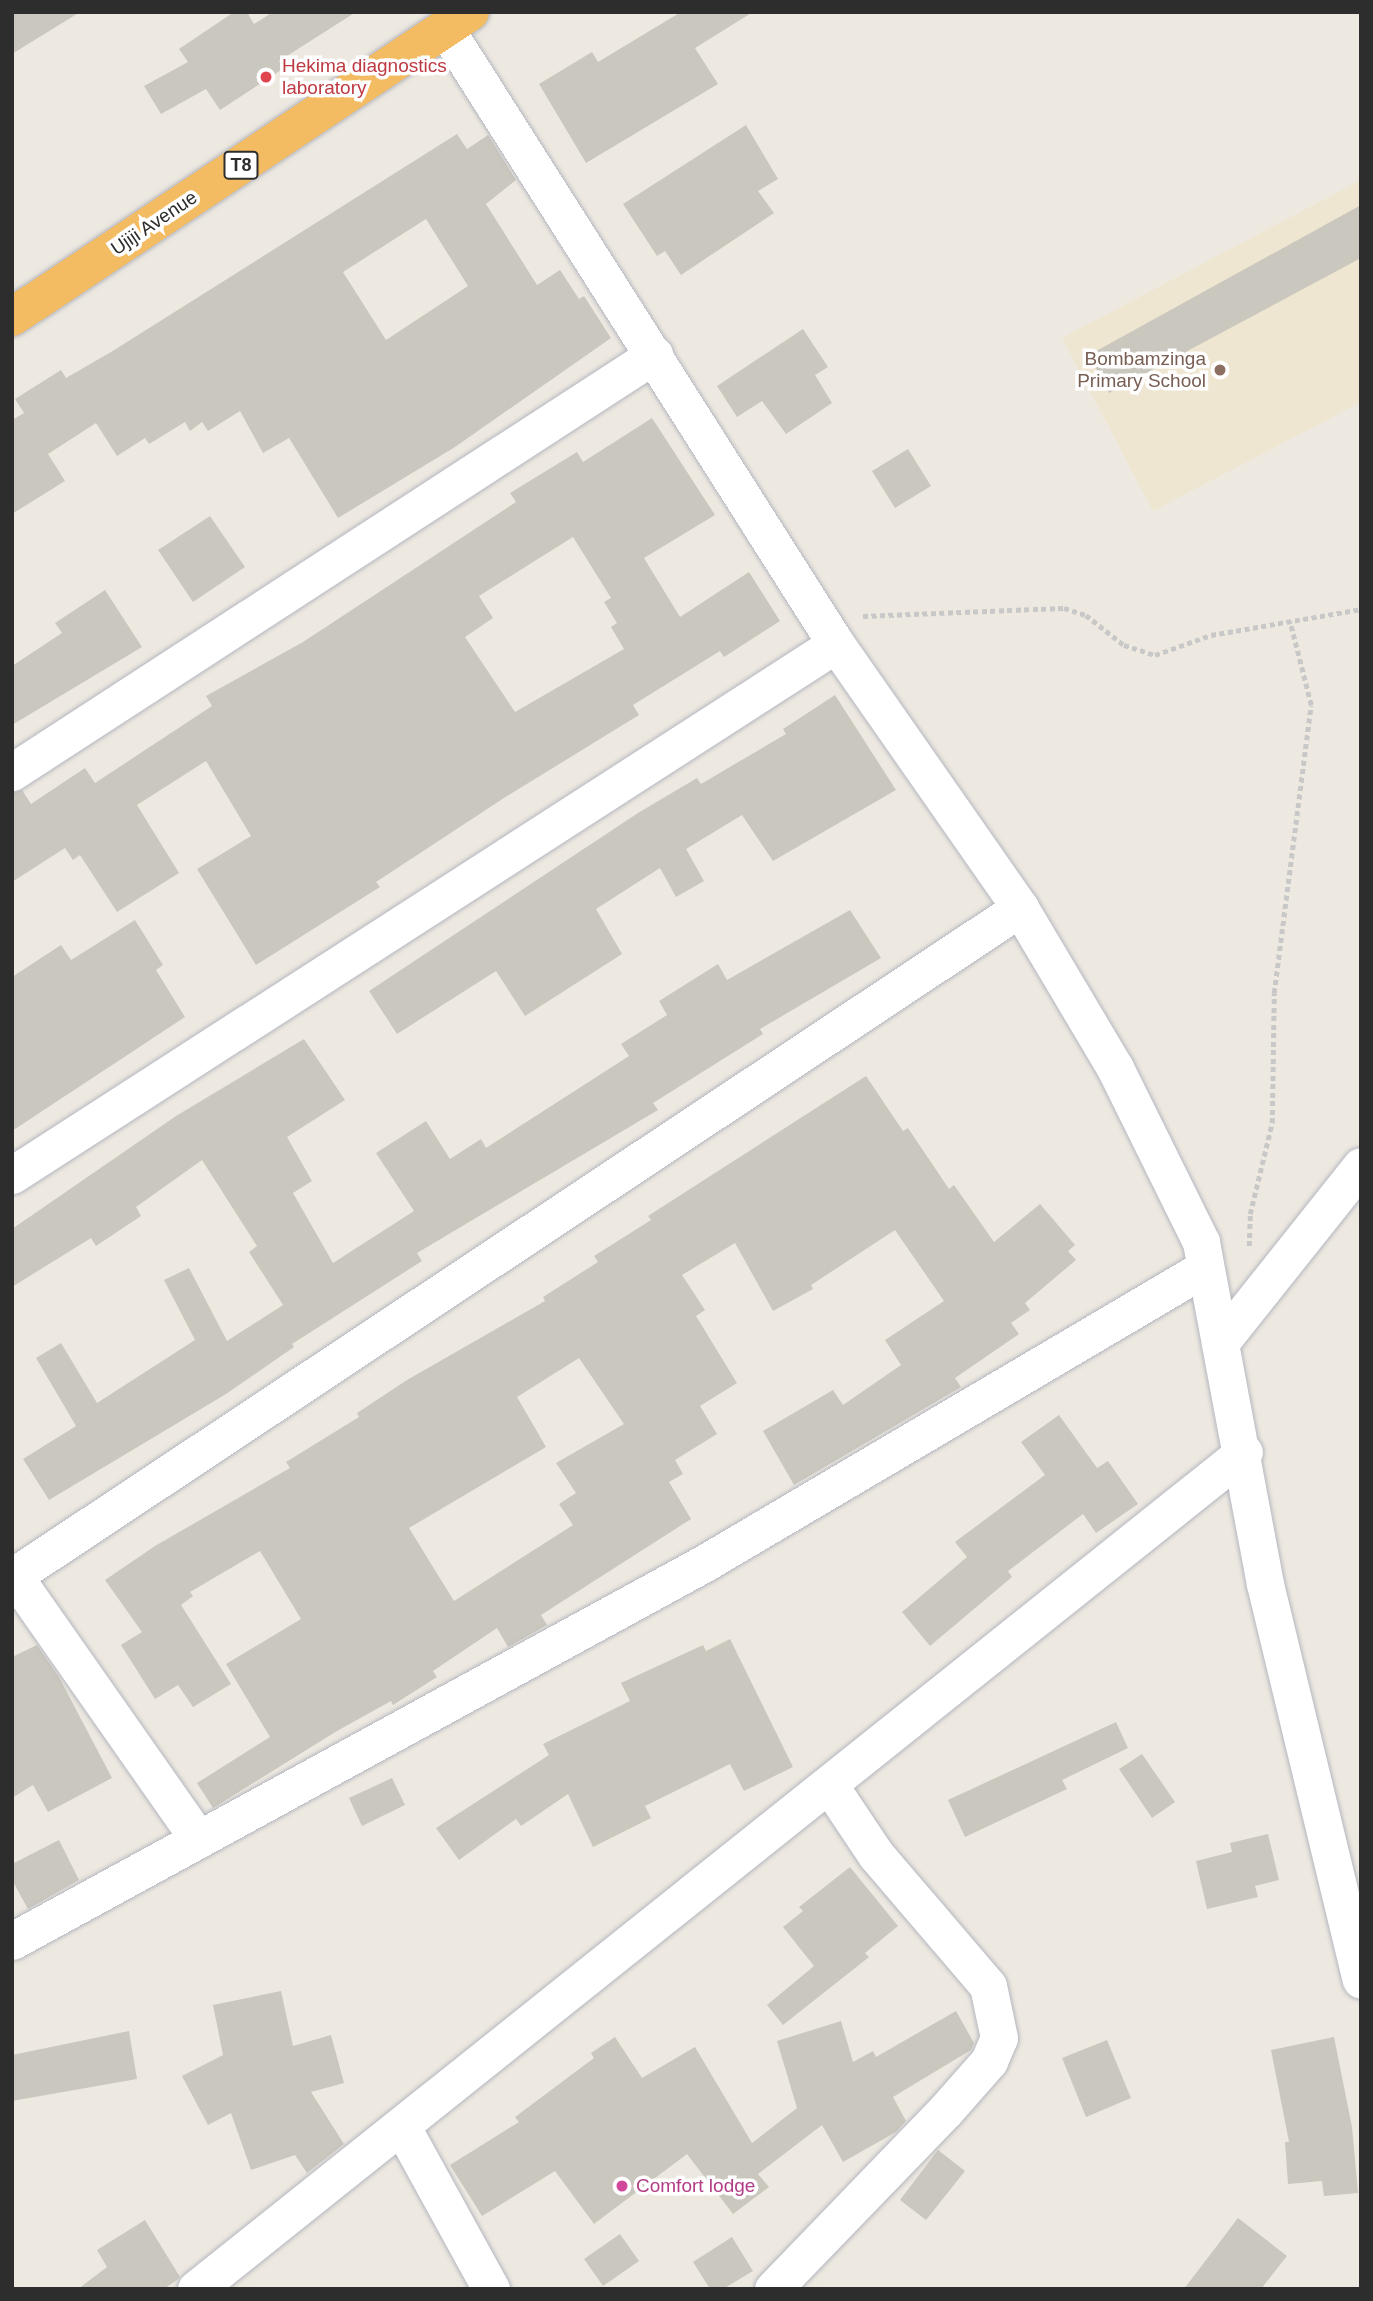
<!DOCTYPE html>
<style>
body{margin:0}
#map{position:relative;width:1373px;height:2301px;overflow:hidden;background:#eee9e0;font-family:Helvetica,sans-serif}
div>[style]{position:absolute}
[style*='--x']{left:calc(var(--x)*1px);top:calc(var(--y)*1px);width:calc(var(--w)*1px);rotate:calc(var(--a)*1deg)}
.education>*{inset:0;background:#efe6d1}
.building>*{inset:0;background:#cac7be}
.path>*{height:4.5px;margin-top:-2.25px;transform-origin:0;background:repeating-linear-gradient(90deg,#c8c8c8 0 5px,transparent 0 8.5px)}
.roads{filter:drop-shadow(0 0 2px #b4b6c0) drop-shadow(0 0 2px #b4b6c0)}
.minor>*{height:37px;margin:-18.5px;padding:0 18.5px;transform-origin:18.5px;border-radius:18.5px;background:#fff}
.trunk>*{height:38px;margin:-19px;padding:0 19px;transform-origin:19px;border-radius:19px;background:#f4bc62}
.dots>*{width:19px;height:19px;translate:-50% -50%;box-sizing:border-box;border:4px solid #fff;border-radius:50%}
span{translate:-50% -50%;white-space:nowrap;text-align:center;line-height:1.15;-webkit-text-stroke:7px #fff;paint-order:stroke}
.shield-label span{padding:2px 5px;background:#fff;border:2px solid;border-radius:5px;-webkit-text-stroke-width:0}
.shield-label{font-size:18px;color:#2d2d2d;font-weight:700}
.health-label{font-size:19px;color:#be3a42}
.left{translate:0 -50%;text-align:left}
.street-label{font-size:19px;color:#2d2d2d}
.education-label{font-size:19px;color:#785e54}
.right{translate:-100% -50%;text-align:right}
.hotel-label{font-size:19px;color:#b23c85}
.frame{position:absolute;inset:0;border:14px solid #2d2d2d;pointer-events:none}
</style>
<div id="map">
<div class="education">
<div style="clip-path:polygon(1361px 180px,1361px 402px,1153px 511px,1062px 338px)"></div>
</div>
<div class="building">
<div style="clip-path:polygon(12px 12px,80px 12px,12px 54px)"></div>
<div style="clip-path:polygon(234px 12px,247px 12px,254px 24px,273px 12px,356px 12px,279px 61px,284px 68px,220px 110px,206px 89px,161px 114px,144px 86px,188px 62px,179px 49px)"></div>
<div style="clip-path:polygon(681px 12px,753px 12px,695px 48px,718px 84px,586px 163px,539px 84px,592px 52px,598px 62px)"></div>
<div style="clip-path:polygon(746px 125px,778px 179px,758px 191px,774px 213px,681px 275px,665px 251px,657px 256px,623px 204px)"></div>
<div style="clip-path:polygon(evenodd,457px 134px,467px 149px,488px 135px,516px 180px,486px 204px,537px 285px,560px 270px,579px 299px,584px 296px,611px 338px,455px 447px,338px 518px,289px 438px,263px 453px,240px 411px,208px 431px,202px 422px,190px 431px,185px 422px,149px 444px,145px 438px,117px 456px,96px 423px,48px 454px,65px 481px,12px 514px,12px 420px,24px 413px,15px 399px,61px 370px,66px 378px,111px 352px,457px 134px,426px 219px,468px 286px,386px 340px,343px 272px,426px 219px)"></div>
<div style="clip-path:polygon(1361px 205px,1361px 258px,1109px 393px,1089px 355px)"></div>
<div style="clip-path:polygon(803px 329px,828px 367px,815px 375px,832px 403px,786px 434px,762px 401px,737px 417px,717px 386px)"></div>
<div style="clip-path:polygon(evenodd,652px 418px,715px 515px,644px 558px,680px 617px,749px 572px,780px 621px,724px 657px,720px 651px,633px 705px,639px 715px,504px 798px,376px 882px,380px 887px,256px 965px,197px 869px,251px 836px,206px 761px,137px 805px,179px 873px,117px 912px,80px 855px,73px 860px,65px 848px,12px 882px,12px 793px,22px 790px,31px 804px,85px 768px,95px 783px,212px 706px,206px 696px,303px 642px,516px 502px,510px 493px,577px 452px,583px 462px,652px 418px,573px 537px,611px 598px,604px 602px,617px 623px,611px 627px,624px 649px,515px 712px,465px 637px,493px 618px,479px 596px,573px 537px)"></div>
<div style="clip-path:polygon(908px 449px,931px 486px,895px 508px,872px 471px)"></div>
<div style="clip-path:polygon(210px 516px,245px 567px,193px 602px,158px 550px)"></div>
<div style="clip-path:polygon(105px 590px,142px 647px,12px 725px,12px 666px,62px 633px,55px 623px)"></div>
<div style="clip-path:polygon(835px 695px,896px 790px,773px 861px,742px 815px,686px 849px,704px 881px,676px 897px,660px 868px,596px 909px,622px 954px,525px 1016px,496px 971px,397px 1034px,369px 991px,638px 813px,697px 778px,701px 784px,786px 734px,783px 729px)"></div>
<div style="clip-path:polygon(850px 910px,881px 958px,760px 1029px,763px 1034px,653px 1103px,658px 1110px,417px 1253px,422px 1261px,292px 1344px,294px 1347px,226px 1394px,49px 1500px,23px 1459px,76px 1426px,36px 1358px,61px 1343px,97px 1403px,195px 1340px,164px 1280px,189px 1268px,227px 1341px,283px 1305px,249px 1252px,257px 1246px,202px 1160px,136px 1207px,141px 1216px,96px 1246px,91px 1238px,12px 1287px,12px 1229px,176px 1116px,304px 1039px,345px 1100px,287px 1137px,312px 1181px,293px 1193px,333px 1263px,414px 1211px,376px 1153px,426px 1121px,450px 1159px,481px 1139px,486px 1148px,629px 1056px,621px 1044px,667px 1015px,659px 1001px,718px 964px,727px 980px)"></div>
<div style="clip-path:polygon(135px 920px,163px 965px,156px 970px,185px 1017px,12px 1131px,12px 977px,61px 945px,71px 960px)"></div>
<div style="clip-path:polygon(evenodd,866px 1076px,903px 1131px,908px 1128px,949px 1189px,954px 1185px,994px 1242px,1040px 1204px,1075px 1245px,1068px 1251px,1076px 1260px,1025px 1303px,1030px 1310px,1011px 1323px,1019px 1334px,955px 1378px,961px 1387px,794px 1485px,763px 1431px,833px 1390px,843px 1405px,901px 1365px,885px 1340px,944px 1301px,895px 1230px,811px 1285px,813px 1289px,773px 1311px,735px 1243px,682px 1275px,705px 1310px,696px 1316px,737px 1383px,700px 1406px,717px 1434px,675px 1460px,683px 1474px,669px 1482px,691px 1519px,541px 1615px,547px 1625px,508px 1647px,497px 1628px,433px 1671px,437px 1677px,393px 1705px,391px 1701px,337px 1731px,213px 1808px,197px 1783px,270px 1737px,226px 1664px,301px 1619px,260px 1551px,190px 1592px,193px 1596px,181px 1605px,231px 1684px,193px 1707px,178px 1685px,155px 1699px,121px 1645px,142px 1632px,105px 1580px,155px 1546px,290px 1468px,286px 1462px,359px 1417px,357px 1413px,407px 1380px,545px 1301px,543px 1297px,598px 1262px,594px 1256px,651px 1220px,648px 1216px,866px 1076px,579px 1358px,624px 1424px,556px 1463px,576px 1493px,559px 1504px,573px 1525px,454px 1601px,409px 1528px,546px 1447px,517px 1397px,579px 1358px)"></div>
<div style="clip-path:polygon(1059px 1415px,1097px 1468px,1108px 1461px,1138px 1504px,1096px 1533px,1083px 1514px,1008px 1571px,1012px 1577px,930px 1646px,902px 1612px,967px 1557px,955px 1542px,1045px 1475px,1021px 1442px)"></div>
<div style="clip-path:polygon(730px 1639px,793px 1767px,744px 1791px,730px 1764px,645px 1806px,651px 1818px,593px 1847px,568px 1794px,521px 1826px,516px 1819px,459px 1860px,436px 1828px,549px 1755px,543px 1744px,630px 1701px,621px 1683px,703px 1645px,706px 1651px)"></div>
<div style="clip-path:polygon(37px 1645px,59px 1677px,112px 1778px,48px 1812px,33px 1785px,12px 1798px,12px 1657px)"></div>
<div style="clip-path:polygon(1116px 1722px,1128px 1748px,1062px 1780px,1067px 1789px,965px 1837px,948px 1800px)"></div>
<div style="clip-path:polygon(1142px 1754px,1175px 1802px,1152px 1818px,1119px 1769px)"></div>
<div style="clip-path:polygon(392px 1778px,405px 1805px,362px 1826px,349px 1798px)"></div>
<div style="clip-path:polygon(1268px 1834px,1279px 1880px,1255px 1886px,1258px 1897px,1207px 1909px,1196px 1861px,1232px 1852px,1230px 1843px)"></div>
<div style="clip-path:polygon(59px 1840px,79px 1880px,28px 1909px,12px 1880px,12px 1864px)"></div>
<div style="clip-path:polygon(850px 1867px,898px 1926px,865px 1953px,869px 1957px,783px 2025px,767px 2005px,814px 1966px,783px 1927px,803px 1911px,799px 1907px)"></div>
<div style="clip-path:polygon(281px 1991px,293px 2046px,331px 2035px,344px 2083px,311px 2092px,344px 2144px,307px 2173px,295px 2155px,251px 2170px,231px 2113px,208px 2125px,182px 2076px,223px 2055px,213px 2005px)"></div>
<div style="clip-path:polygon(956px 2011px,974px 2043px,971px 2050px,893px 2097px,906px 2121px,896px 2132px,843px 2162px,822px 2125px,758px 2174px,769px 2187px,733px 2214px,687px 2154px,594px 2224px,555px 2171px,482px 2216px,450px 2165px,519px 2122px,515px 2117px,594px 2058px,591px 2053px,615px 2037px,642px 2078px,695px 2047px,752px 2143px,797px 2108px,777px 2041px,841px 2021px,853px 2062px,873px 2051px,876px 2057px)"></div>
<div style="clip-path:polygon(129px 2031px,137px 2079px,12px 2101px,12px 2055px)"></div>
<div style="clip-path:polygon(1334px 2037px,1352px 2127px,1358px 2193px,1324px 2196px,1322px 2181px,1288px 2184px,1285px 2142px,1289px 2142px,1271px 2050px)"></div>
<div style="clip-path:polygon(1107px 2040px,1131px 2098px,1086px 2117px,1062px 2058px)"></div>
<div style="clip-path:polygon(938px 2150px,965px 2171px,926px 2220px,900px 2200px)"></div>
<div style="clip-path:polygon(1238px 2218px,1287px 2256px,1261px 2289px,1184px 2289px)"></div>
<div style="clip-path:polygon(145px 2220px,180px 2277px,177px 2280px,164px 2289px,78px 2289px,107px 2267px,97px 2250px)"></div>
<div style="clip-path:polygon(620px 2234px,639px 2261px,603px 2286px,584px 2259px)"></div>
<div style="clip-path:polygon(732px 2237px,753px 2271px,723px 2289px,710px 2289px,693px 2262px)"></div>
</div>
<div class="path">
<div style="--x:863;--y:616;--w:201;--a:-2.3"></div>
<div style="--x:1064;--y:608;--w:23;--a:18"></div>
<div style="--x:1086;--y:615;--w:48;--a:38.3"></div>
<div style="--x:1124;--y:645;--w:33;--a:18"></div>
<div style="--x:1155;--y:655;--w:59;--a:-19.7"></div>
<div style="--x:1211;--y:635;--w:152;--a:-9.8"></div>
<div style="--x:1249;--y:1246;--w:32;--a:-88"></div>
<div style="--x:1250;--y:1214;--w:94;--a:-76.4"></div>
<div style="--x:1272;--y:1123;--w:130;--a:-89.1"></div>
<div style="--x:1274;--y:993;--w:290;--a:-82.7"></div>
<div style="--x:1311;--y:705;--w:86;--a:-104.2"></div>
</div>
<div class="roads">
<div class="minor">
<div style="--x:445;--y:28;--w:730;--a:57.6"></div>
<div style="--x:836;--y:644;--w:322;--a:55.1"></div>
<div style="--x:1020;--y:908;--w:186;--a:59.3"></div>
<div style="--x:1115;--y:1068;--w:194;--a:63.7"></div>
<div style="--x:1201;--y:1242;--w:348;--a:79.4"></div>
<div style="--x:1265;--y:1584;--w:407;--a:76.4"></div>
<div style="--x:12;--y:772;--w:766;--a:-33.01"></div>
<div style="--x:12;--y:1175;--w:980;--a:-32.8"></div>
<div style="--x:1220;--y:1343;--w:226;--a:-51.5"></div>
<div style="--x:12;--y:1573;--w:325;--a:55"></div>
<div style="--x:12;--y:1577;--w:1210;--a:-33.57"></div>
<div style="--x:12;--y:1941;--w:787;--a:-28.62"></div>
<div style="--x:703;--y:1564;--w:581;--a:-30.54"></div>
<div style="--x:402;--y:2127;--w:185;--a:61.2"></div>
<div style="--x:196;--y:2289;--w:1341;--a:-38.61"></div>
<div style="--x:773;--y:2289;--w:248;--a:-46"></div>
<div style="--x:945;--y:2111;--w:67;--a:-48.7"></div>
<div style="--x:989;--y:2061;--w:25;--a:-67"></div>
<div style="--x:999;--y:2038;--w:53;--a:-101.9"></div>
<div style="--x:988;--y:1986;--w:172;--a:-130.5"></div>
<div style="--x:876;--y:1855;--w:83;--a:-123.7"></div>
</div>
<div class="trunk">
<div style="--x:12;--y:317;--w:550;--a:-33.66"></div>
</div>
</div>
<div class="dots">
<div style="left:266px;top:77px;background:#e0444e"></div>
<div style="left:1220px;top:370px;background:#8d6e63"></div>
<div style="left:622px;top:2186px;background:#d1479c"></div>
</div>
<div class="shield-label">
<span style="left:241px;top:165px">T8</span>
</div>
<div class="health-label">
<span class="left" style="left:282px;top:77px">Hekima diagnostics<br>laboratory</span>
</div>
<div class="street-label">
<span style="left:154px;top:223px;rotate:-34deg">Ujiji Avenue</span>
</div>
<div class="education-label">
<span class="right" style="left:1206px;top:370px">Bombamzinga<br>Primary School</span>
</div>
<div class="hotel-label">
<span class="left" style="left:636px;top:2186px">Comfort lodge</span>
</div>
<div class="frame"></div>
</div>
